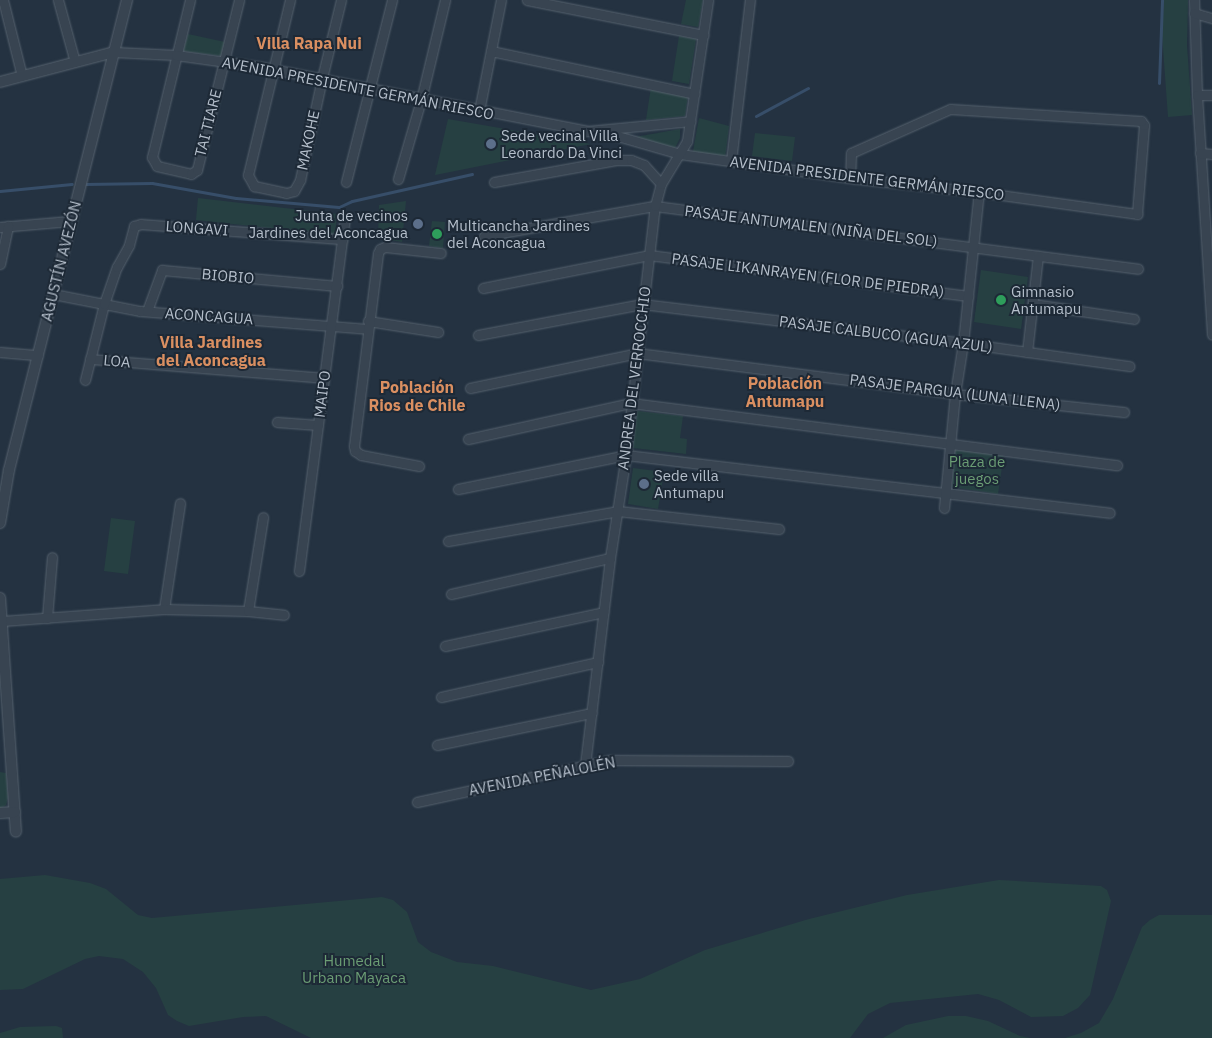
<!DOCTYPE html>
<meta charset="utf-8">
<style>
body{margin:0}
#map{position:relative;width:1212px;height:1038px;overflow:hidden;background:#243241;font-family:"IBM Plex Sans",sans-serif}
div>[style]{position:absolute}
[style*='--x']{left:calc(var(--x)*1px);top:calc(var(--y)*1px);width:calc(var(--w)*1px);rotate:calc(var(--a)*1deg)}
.green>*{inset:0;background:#264042}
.stream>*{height:3px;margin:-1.5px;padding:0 1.5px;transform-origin:1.5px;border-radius:1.5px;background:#374e69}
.roads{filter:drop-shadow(0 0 1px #56626e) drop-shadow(0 0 1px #56626e)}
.minor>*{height:9px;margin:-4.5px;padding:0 4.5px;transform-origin:4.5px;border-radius:4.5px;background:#384451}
.tertiary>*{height:10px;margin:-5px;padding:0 5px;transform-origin:5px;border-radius:5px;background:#384451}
.dots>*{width:14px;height:14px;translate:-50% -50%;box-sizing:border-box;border:2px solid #1d2936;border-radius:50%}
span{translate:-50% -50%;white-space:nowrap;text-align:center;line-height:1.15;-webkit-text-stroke:4px #1d2936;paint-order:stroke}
.street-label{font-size:15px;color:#b5bfcb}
.poi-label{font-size:15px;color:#b5bfcb}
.left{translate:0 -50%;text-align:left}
.right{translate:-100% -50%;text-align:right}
.park-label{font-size:15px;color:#6b9d74}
.neighbourhood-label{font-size:16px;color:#da8f61;font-weight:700}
</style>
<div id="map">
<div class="green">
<div style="clip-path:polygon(686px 0,703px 0,698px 27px,681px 24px)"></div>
<div style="clip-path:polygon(1164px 0,1188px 0,1187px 45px,1192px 115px,1168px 117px,1162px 34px)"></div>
<div style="clip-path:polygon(188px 34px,225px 42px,221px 56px,183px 51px)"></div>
<div style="clip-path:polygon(679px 36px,696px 39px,689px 84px,672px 81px)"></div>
<div style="clip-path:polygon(651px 87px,688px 95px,685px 116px,646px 120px)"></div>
<div style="clip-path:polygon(699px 118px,729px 126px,725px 158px,692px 157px)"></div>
<div style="clip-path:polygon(448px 119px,591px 144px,435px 175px)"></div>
<div style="clip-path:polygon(680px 129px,680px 138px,675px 148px,635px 137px)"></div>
<div style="clip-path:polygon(755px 133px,795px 137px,792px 161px,752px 156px)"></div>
<div style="clip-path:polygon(198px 198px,337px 214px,335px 235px,196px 220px)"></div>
<div style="clip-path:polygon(406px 201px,402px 242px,378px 238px,379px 205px)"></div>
<div style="clip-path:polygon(432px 221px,445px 222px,443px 248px,429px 246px)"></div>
<div style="clip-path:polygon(981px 270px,1028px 277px,1021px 329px,974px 322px)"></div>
<div style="clip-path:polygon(637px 411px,683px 416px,680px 438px,687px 439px,686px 454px,633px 448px)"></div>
<div style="clip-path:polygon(955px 446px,1004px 453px,998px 494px,952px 487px)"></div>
<div style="clip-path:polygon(633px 468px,664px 472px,658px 509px,628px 504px)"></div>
<div style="clip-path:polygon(111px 518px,135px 521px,128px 574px,104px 571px)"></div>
<div style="clip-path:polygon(0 772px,6px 773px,8px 798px,6px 805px,0 809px)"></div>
<div style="clip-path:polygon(45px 875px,90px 883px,106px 889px,138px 915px,152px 918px,382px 897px,393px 900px,407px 912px,418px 942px,431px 952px,457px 962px,493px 966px,591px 990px,640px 979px,705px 950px,809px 919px,907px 895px,999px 880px,1101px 886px,1107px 890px,1111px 901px,1090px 995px,1078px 1008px,1063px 1016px,1031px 1017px,999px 1000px,978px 994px,890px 1003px,868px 1014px,850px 1038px,311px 1038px,266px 1016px,243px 1017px,189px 1026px,177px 1021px,168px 1015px,156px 988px,143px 972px,123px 959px,99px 956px,85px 959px,23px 989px,0 990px,0 879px)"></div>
<div style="clip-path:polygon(1159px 915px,1212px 915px,1212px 1038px,1065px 1038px,1081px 1033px,1099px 1023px,1113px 999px,1142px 927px,1150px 920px)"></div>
<div style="clip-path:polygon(948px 1016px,966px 1016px,988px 1021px,1020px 1036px,1030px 1038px,883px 1038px,906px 1025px)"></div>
<div style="clip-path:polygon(56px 1026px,62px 1028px,63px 1038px,0 1038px,0 1033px,20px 1027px)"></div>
</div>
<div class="stream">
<div style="--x:1159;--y:83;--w:83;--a:-87.9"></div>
<div style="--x:756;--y:116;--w:59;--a:-28.3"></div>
<div style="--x:85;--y:184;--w:67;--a:-0.9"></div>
<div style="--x:152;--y:183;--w:85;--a:10.1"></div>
<div style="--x:236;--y:198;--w:103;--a:5"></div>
<div style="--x:339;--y:207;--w:14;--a:-25"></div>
<div style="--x:352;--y:201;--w:123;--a:-12.7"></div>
<div style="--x:0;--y:191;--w:72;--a:-5.6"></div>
</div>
<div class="roads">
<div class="minor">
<div style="--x:3;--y:0;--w:78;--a:76"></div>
<div style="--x:58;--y:0;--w:64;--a:74.7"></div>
<div style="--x:190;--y:0;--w:162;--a:103.6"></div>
<div style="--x:152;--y:157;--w:10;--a:61"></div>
<div style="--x:157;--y:166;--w:35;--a:13"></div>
<div style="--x:191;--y:174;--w:7;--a:-34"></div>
<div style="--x:197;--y:170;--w:175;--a:-76.1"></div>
<div style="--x:290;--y:0;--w:180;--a:103.5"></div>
<div style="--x:248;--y:175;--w:13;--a:61"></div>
<div style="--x:254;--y:186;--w:33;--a:12"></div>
<div style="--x:286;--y:193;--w:8;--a:-14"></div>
<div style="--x:294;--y:191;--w:13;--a:-61"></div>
<div style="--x:300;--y:180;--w:104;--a:-77.8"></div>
<div style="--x:322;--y:78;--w:80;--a:-76.3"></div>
<div style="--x:527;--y:0;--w:180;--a:11.2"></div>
<div style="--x:1194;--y:0;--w:95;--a:88.2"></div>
<div style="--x:1197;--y:95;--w:240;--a:86.4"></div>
<div style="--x:1194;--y:13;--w:19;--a:16"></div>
<div style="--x:491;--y:51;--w:208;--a:11.9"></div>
<div style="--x:114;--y:52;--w:62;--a:2.8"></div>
<div style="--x:176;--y:55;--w:87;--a:7.9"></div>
<div style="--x:262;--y:67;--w:332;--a:11.1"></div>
<div style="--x:588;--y:131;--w:103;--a:-5.5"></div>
<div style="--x:1197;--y:95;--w:15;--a:0"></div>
<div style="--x:479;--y:111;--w:113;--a:-78.8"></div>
<div style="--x:600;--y:131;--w:83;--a:16"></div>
<div style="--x:680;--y:154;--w:172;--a:8"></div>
<div style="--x:850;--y:178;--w:130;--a:6.2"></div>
<div style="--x:979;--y:192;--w:160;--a:7.9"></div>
<div style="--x:1137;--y:214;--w:89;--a:-85.5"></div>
<div style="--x:1144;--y:125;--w:5;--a:-127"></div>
<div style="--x:1141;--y:121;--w:191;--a:-176.4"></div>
<div style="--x:950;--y:109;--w:108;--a:156"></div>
<div style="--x:851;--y:153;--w:25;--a:92"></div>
<div style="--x:1200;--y:153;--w:12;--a:5"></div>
<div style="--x:731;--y:161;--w:162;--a:-83.3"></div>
<div style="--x:398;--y:179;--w:82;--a:-73.8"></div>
<div style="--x:421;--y:100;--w:103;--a:-76.5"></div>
<div style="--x:346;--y:182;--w:188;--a:-75.8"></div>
<div style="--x:494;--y:182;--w:124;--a:-10.2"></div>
<div style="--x:616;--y:160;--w:15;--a:0"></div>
<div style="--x:631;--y:160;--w:14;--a:21"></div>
<div style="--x:644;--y:165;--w:25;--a:48"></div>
<div style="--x:0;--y:227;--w:70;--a:-4.9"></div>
<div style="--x:484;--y:236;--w:174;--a:-10"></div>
<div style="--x:655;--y:206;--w:487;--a:7.4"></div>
<div style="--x:0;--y:264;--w:39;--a:-78"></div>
<div style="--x:483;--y:288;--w:169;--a:-11.2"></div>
<div style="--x:649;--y:255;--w:322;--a:7.3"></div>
<div style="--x:53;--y:294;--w:89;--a:11.1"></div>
<div style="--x:140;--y:311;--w:228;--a:4.5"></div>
<div style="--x:1033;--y:304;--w:102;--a:8.4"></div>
<div style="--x:147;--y:311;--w:44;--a:-69.9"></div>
<div style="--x:162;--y:270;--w:176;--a:5.2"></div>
<div style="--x:368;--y:321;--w:71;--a:8.9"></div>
<div style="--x:478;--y:335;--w:167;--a:-10.7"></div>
<div style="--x:642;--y:304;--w:323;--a:6.9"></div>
<div style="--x:963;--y:343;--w:168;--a:7.9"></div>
<div style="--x:0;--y:352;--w:38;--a:5"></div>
<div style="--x:1027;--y:352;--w:97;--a:-83.5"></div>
<div style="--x:90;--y:359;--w:235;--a:4.6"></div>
<div style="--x:85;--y:380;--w:78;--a:-76"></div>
<div style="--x:104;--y:304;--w:39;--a:-71"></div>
<div style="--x:117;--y:267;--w:25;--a:-61"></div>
<div style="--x:129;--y:245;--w:20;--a:-75"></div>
<div style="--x:134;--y:226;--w:7;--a:-16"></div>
<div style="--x:141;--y:224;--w:202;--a:4.3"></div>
<div style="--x:470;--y:388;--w:171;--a:-11.8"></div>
<div style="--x:637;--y:353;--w:321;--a:7.3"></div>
<div style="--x:955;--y:394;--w:170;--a:6.1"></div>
<div style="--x:277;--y:422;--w:41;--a:4.2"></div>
<div style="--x:468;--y:439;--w:167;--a:-12.5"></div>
<div style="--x:631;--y:403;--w:490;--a:7.3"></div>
<div style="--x:419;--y:466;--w:59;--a:-169.3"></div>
<div style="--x:361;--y:455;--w:7;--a:-146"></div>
<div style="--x:355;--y:451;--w:5;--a:-101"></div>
<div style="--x:354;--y:446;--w:194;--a:-82.9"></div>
<div style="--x:378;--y:253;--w:4;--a:-63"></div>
<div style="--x:380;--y:249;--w:5;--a:-22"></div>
<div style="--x:385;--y:247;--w:56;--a:6.1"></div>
<div style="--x:458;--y:489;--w:171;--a:-11.4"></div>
<div style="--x:626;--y:455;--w:487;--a:6.8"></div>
<div style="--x:944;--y:508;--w:115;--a:-84.5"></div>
<div style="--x:955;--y:394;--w:52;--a:-81.1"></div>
<div style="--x:963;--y:343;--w:152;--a:-84"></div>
<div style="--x:448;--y:541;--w:173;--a:-10"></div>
<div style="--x:618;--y:511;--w:162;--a:6.4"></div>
<div style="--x:299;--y:571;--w:356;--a:-82.6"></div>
<div style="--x:451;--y:594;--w:163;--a:-12.8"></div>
<div style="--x:164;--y:609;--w:107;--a:-81.4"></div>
<div style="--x:248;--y:611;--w:95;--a:-80.9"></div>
<div style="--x:47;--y:618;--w:61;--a:-85.3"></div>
<div style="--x:2;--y:621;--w:162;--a:-4.2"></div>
<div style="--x:164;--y:609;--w:84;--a:1.4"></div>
<div style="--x:248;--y:611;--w:36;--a:6"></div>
<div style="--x:445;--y:646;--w:162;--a:-12.1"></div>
<div style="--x:441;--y:697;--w:161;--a:-12.6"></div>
<div style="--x:437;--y:745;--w:158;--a:-11.7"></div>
<div style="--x:585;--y:765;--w:209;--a:-83.1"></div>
<div style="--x:610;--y:558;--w:104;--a:-81.2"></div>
<div style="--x:626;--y:455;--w:251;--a:-83.4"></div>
<div style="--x:655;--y:206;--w:23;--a:-75"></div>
<div style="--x:661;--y:184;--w:50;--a:-58.8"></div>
<div style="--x:687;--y:141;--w:143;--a:-81.5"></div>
<div style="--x:417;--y:802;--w:197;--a:-12.3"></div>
<div style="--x:609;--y:760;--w:179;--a:0.3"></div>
</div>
<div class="tertiary">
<div style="--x:0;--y:82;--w:118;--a:-14.7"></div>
<div style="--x:0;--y:523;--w:54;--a:-80.4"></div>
<div style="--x:9;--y:470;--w:485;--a:-75.9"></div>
<div style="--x:0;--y:598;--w:234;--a:86.1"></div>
<div style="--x:0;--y:813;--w:15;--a:-4"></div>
</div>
</div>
<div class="dots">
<div style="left:491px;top:144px;background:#5c6f8a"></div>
<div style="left:418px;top:224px;background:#5c6f8a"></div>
<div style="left:437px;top:234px;background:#2e9e5b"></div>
<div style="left:1001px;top:300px;background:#2e9e5b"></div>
<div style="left:644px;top:484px;background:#5c6f8a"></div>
</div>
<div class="street-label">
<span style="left:358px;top:88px;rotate:11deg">AVENIDA PRESIDENTE GERMÁN RIESCO</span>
<span style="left:208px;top:123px;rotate:-76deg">TAI TIARE</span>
<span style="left:308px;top:140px;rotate:-78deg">MAKOHE</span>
<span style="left:867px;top:178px;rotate:7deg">AVENIDA PRESIDENTE GERMÁN RIESCO</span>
<span style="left:811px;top:226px;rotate:7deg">PASAJE ANTUMALEN (NIÑA DEL SOL)</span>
<span style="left:197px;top:228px;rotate:4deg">LONGAVI</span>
<span style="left:61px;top:261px;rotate:-76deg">AGUSTÍN AVEZÓN</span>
<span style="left:808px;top:275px;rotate:7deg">PASAJE LIKANRAYEN (FLOR DE PIEDRA)</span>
<span style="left:228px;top:276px;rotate:5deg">BIOBIO</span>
<span style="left:209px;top:316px;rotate:4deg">ACONCAGUA</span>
<span style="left:886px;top:334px;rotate:7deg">PASAJE CALBUCO (AGUA AZUL)</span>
<span style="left:117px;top:361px;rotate:5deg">LOA</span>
<span style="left:634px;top:378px;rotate:-83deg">ANDREA DEL VERROCCHIO</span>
<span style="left:955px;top:392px;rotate:7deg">PASAJE PARGUA (LUNA LLENA)</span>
<span style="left:322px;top:394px;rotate:-83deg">MAIPO</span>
<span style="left:542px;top:776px;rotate:-11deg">AVENIDA PEÑALOLÉN</span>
</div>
<div class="poi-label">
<span class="left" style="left:501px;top:144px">Sede vecinal Villa<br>Leonardo Da Vinci</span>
<span class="right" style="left:408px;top:224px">Junta de vecinos<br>Jardines del Aconcagua</span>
<span class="left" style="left:447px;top:234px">Multicancha Jardines<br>del Aconcagua</span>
<span class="left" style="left:1011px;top:300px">Gimnasio<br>Antumapu</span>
<span class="left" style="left:654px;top:484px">Sede villa<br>Antumapu</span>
</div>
<div class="park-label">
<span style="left:977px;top:470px">Plaza de<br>juegos</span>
<span style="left:354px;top:969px">Humedal<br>Urbano Mayaca</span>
</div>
<div class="neighbourhood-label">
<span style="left:309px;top:43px">Villa Rapa Nui</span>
<span style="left:211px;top:351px">Villa Jardines<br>del Aconcagua</span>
<span style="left:785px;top:392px">Población<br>Antumapu</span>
<span style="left:417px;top:396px">Población<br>Rios de Chile</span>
</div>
</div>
